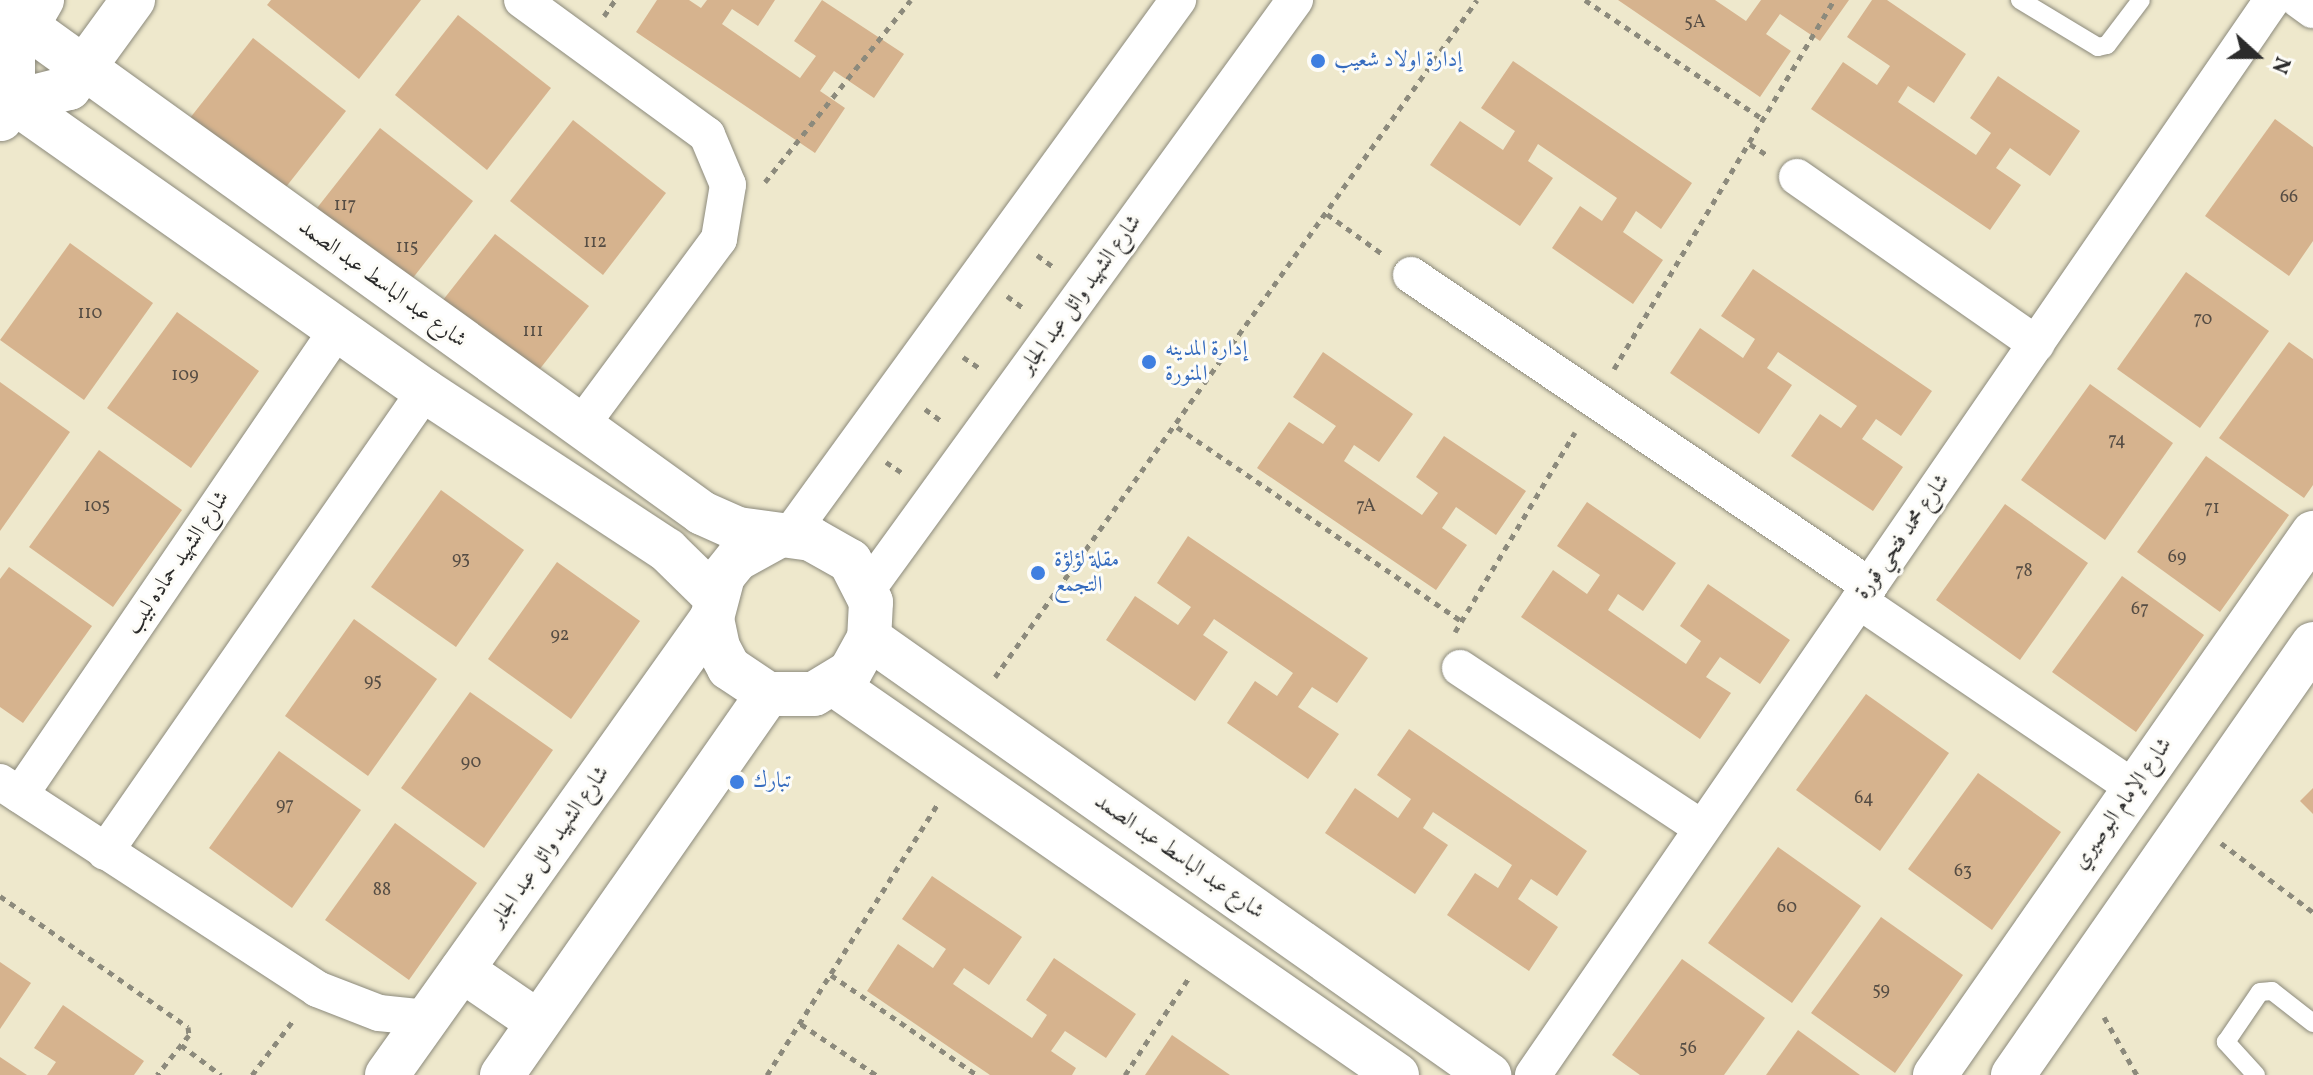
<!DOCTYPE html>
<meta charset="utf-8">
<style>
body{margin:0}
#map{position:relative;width:2313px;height:1075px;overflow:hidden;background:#eee8cc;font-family:Vollkorn,Amiri,serif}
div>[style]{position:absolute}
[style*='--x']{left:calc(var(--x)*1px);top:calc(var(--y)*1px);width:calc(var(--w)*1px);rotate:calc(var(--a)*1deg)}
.building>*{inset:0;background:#d6b38e}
.path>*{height:5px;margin-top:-2.5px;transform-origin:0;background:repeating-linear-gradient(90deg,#8c8a7c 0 6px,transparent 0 12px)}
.roads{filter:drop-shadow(0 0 2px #8c8a7c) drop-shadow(0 0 2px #8c8a7c)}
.lane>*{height:18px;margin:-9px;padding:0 9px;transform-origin:9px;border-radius:9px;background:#fff}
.street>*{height:36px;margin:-18px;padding:0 18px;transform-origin:18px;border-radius:18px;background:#fff}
.secondary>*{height:44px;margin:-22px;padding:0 22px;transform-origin:22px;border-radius:22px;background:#fff}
.dots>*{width:22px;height:22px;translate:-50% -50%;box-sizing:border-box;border:4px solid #fdfcf7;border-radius:50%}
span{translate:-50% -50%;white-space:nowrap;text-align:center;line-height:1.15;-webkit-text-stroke:6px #fdfcf7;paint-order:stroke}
.number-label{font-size:18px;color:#564d44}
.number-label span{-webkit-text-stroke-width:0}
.shop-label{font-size:22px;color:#366cbe}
.left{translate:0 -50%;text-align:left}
.street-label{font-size:22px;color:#2b2b2b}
.north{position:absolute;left:2217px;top:16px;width:80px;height:80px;-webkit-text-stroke:6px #fdfcf7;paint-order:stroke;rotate:111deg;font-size:22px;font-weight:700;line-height:32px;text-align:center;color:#2b2b2b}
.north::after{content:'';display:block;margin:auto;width:28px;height:36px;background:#2b2b2b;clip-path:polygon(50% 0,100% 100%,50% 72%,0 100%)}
</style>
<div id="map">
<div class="building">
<div style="clip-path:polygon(271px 0,421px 0,359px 79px,267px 5px)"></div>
<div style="clip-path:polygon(657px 0,689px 0,701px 8px,707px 0,775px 0,758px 26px,732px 9px,722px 24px,800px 78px,816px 56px,794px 41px,822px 0,904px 54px,874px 98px,834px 71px,820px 91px,845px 108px,815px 153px,636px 32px)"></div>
<div style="clip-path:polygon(1618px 0,1715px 0,1746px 21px,1761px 0,1849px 0,1820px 41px,1780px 14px,1766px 34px,1791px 51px,1760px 97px)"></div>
<div style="clip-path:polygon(1872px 0,1887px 0,1966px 54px,1934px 103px,1908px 86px,1898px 102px,1976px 155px,1991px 133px,1970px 118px,1998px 76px,2080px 131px,2050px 176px,2010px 148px,1996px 168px,2021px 185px,1990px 230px,1811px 109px,1843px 62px,1877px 85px,1890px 66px,1847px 37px)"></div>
<div style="clip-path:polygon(458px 15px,551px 88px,487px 170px,395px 95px)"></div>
<div style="clip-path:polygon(253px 38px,346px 111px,282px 192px,190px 118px)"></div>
<div style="clip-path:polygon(1513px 61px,1692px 183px,1661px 229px,1636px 211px,1623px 232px,1663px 260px,1633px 304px,1552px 248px,1580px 206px,1602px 221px,1617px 198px,1538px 144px,1528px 161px,1553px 178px,1520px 226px,1430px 165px,1460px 121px,1503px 150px,1515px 131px,1481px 108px)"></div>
<div style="clip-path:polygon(2275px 119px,2313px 147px,2313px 241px,2289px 276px,2205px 216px)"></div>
<div style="clip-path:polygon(573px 120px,666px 193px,603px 275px,510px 201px)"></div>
<div style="clip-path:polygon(380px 128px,473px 201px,409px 283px,317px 208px)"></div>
<div style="clip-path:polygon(495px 234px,589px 306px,525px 388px,432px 314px)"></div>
<div style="clip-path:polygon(70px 243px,153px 303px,84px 400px,0 340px)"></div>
<div style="clip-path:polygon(1753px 269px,1932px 391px,1901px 436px,1876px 419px,1862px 439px,1903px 467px,1873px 511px,1791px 456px,1820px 414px,1841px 428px,1857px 406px,1778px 352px,1767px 368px,1792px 385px,1759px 434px,1670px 373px,1700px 328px,1743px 358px,1755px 339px,1721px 316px)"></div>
<div style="clip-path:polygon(2186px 272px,2269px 331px,2200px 428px,2117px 369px)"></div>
<div style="clip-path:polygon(177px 312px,259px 371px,191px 468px,107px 408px)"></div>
<div style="clip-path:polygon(2289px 342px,2313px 359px,2313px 485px,2304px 498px,2219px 438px)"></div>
<div style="clip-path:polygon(1323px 352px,1413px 414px,1379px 462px,1354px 445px,1344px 461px,1422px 515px,1438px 493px,1416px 477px,1444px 436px,1526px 491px,1496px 535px,1456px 507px,1442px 528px,1467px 545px,1436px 590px,1257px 468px,1289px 422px,1323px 444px,1336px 426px,1293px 397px)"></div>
<div style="clip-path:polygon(0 382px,70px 432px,0 531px)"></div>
<div style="clip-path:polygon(2090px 384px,2173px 443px,2105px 540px,2021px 480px)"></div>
<div style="clip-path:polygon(99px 450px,182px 510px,113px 607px,29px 547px)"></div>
<div style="clip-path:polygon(2206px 456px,2289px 515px,2220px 612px,2137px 552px)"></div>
<div style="clip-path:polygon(441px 490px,524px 550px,456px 647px,371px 587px)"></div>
<div style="clip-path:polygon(1587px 502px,1676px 563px,1643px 611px,1618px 594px,1608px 610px,1686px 664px,1701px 641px,1680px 626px,1708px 584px,1790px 640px,1760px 684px,1720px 657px,1706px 677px,1731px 693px,1700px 739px,1521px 617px,1553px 570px,1587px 594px,1600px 575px,1557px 546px)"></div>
<div style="clip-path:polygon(2005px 504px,2088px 563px,2020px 660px,1936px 600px)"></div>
<div style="clip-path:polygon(1188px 536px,1368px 658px,1337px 703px,1312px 687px,1298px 707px,1339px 734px,1308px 779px,1227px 723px,1255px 681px,1277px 696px,1293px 673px,1214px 619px,1203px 635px,1228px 652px,1195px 701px,1106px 640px,1135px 596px,1178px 625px,1191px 607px,1157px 583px)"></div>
<div style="clip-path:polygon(557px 562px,640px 621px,571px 719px,488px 659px)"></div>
<div style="clip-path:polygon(9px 567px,92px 626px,23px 723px,0 707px,0 579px)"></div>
<div style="clip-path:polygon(2122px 576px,2204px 635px,2136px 732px,2052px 672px)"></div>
<div style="clip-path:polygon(354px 619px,437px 679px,368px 776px,285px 716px)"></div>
<div style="clip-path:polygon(470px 692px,553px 750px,484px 848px,401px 788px)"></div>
<div style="clip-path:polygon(1866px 694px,1949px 753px,1880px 851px,1796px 790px)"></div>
<div style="clip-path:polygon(1409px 729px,1587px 851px,1557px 896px,1531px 879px,1518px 899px,1558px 927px,1529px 971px,1447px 915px,1475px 873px,1498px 888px,1512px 865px,1433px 812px,1423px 828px,1448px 845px,1415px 894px,1325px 833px,1355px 788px,1398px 818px,1411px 799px,1377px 775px)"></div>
<div style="clip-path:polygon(279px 751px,361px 810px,292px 908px,209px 848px)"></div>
<div style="clip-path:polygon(1978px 773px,2061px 832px,1992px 930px,1908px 869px)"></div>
<div style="clip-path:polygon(2313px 788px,2313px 814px,2300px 801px)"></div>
<div style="clip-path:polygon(395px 823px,477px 883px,409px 980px,325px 920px)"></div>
<div style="clip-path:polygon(1778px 847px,1861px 906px,1792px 1003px,1708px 943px)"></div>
<div style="clip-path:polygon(932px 876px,1022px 937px,989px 985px,964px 968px,953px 984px,1032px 1038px,1047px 1015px,1026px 1000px,1054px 958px,1136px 1014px,1106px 1058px,1065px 1031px,1051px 1051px,1076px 1068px,1072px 1075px,990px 1075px,867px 991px,898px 944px,933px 968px,946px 949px,902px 919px)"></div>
<div style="clip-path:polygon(1881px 917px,1963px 975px,1895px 1073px,1811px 1013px)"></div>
<div style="clip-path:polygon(1682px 959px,1765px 1018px,1724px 1075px,1640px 1075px,1612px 1055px)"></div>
<div style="clip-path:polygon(0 962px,31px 983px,0 1029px)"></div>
<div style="clip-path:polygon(63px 1005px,144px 1061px,134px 1075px,47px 1075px,56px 1062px,34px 1048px)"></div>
<div style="clip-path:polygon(1798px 1030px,1860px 1075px,1766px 1075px)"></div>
<div style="clip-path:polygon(1172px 1035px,1230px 1075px,1145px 1075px)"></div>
<div style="clip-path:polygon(0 1057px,27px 1075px,0 1075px)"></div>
</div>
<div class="path">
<div style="--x:1585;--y:0;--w:216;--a:33.8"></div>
<div style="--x:604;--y:16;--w:19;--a:-55"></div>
<div style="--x:1750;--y:144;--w:20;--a:33"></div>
<div style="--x:765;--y:182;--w:233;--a:-51.3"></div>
<div style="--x:1327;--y:214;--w:67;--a:35.8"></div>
<div style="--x:1037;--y:255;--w:22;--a:36"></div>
<div style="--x:1007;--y:296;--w:22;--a:36"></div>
<div style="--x:963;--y:357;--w:22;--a:34"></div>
<div style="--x:1614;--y:369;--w:430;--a:-59.2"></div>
<div style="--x:925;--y:409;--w:22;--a:36"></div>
<div style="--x:1177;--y:427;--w:344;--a:34.3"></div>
<div style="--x:886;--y:462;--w:22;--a:34"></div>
<div style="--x:1455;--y:632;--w:233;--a:-59"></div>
<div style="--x:995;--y:677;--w:831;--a:-54.55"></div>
<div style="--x:2221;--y:843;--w:115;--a:36.9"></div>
<div style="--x:0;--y:896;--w:229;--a:34.9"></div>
<div style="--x:188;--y:1027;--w:8;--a:83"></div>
<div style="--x:189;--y:1035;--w:51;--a:128.7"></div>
<div style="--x:831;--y:975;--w:177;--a:34.4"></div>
<div style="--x:2104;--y:1017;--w:67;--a:60.4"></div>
<div style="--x:801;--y:1024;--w:91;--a:34.2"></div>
<div style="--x:181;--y:1045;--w:50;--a:36.9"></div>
<div style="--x:252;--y:1075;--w:71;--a:-53"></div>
<div style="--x:767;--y:1075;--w:319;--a:-57.8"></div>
<div style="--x:1125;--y:1075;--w:115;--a:-56.7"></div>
</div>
<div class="roads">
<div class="lane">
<div style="--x:2020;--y:0;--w:91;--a:31.1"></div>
<div style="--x:2098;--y:47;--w:9;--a:-13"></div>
<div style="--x:2107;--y:45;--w:56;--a:-52.9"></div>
<div style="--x:2256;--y:1075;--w:45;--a:-132.3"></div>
<div style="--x:2226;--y:1042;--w:60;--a:-55.8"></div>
<div style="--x:2260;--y:992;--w:12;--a:-5"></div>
<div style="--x:2272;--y:991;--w:52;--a:38"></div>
</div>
<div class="street">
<div style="--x:522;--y:0;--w:229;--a:36.1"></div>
<div style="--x:707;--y:135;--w:54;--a:67.2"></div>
<div style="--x:728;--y:185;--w:55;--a:99.5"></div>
<div style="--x:719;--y:239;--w:235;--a:126.5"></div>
<div style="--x:2299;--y:0;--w:17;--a:36"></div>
<div style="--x:1797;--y:177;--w:292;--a:34.9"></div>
<div style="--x:1411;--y:275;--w:554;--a:34.12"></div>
<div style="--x:788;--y:537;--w:664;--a:-54.01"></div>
<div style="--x:867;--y:590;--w:729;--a:-54.04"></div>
<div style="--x:1859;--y:601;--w:333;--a:34.2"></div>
<div style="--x:1460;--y:668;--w:290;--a:33.5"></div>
<div style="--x:0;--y:782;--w:379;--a:33.1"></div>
<div style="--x:317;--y:989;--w:66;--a:21.2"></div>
<div style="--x:379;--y:1013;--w:48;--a:5.9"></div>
<div style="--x:20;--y:795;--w:563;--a:-55.72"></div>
<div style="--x:105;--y:852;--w:561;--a:-55.23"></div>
<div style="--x:1533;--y:1075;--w:1305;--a:-55.49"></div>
</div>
<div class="secondary">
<div style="--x:0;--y:7;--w:865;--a:35.78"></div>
<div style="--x:702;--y:513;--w:39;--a:24"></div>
<div style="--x:738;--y:529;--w:74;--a:7.8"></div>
<div style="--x:811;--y:539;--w:45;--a:29.4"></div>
<div style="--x:850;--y:561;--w:46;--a:62.9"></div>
<div style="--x:871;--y:602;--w:36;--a:93"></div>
<div style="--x:869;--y:638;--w:39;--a:119"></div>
<div style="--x:850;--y:672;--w:42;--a:148.6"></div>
<div style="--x:814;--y:694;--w:46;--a:180"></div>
<div style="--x:768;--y:694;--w:47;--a:-146.3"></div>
<div style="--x:729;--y:668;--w:24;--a:-118"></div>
<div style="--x:718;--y:647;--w:30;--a:-102"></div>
<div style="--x:712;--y:618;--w:43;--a:-75.3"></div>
<div style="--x:723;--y:576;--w:22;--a:-51"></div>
<div style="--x:737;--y:559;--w:43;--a:-28.9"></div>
<div style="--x:0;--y:92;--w:520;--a:35.13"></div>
<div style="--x:425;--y:391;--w:290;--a:33.3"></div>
<div style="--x:667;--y:550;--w:66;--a:44.4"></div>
<div style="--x:13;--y:102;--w:58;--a:-14"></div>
<div style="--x:69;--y:88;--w:109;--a:-54"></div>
<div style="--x:1;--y:119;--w:21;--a:-55"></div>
<div style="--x:13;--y:102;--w:52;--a:-90"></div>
<div style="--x:13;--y:50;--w:58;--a:-59.9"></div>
<div style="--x:869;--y:638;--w:759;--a:35.18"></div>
<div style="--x:835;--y:685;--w:684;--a:34.76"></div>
<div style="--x:462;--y:970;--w:92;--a:34.4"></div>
<div style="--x:387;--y:1075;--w:561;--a:-54.58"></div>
<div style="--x:502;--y:1075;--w:465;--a:-55.1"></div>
<div style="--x:1935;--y:1075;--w:661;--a:-55.11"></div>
<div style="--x:2013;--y:1075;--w:525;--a:-55.16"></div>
</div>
</div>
<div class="dots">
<div style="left:1318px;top:61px;background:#3f7fe0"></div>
<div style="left:1149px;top:362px;background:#3f7fe0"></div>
<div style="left:1038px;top:573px;background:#3f7fe0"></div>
<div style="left:737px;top:782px;background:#3f7fe0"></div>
</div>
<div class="number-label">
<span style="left:1695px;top:23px">5A</span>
<span style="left:2289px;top:198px">66</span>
<span style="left:345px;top:206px">117</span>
<span style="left:595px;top:243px">112</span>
<span style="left:407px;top:248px">115</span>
<span style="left:90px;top:314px">110</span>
<span style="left:2203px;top:320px">70</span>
<span style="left:533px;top:332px">111</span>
<span style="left:185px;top:376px">109</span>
<span style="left:2117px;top:441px">74</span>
<span style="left:97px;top:507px">105</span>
<span style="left:1366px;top:507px">7A</span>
<span style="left:2212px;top:509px">71</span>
<span style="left:2177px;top:558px">69</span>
<span style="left:461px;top:560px">93</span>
<span style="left:2024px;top:572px">78</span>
<span style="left:2140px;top:610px">67</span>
<span style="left:560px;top:636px">92</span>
<span style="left:373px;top:682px">95</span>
<span style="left:471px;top:763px">90</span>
<span style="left:1864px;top:799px">64</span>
<span style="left:285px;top:806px">97</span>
<span style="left:1963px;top:872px">63</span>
<span style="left:382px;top:891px">88</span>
<span style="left:1787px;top:908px">60</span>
<span style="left:1881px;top:991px">59</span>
<span style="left:1688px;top:1049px">56</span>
</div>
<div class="shop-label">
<span class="left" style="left:1334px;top:61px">إدارة اولاد شعيب</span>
<span class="left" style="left:1165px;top:362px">إدارة المدينه<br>المنورة</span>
<span class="left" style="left:1054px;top:573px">مقلة لؤلؤة<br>التجمع</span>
<span class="left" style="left:753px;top:782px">تبارك</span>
</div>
<div class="street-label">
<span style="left:382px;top:284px;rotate:36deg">شارع عبد الباسط عبد الصمد</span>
<span style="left:1081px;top:295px;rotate:-54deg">شارع الشهيد وائل عبد الجابر</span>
<span style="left:1903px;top:537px;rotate:-55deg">شارع محمد فتحي قورة</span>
<span style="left:178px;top:563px;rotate:-56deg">شارع الشهيد حماده لبيب</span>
<span style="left:2123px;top:804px;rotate:-55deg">شارع الإمام البوصيري</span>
<span style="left:550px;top:847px;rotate:-55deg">شارع الشهيد وائل عبد الجابر</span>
<span style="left:1179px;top:857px;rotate:35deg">شارع عبد الباسط عبد الصمد</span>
</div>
<div class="north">N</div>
</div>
